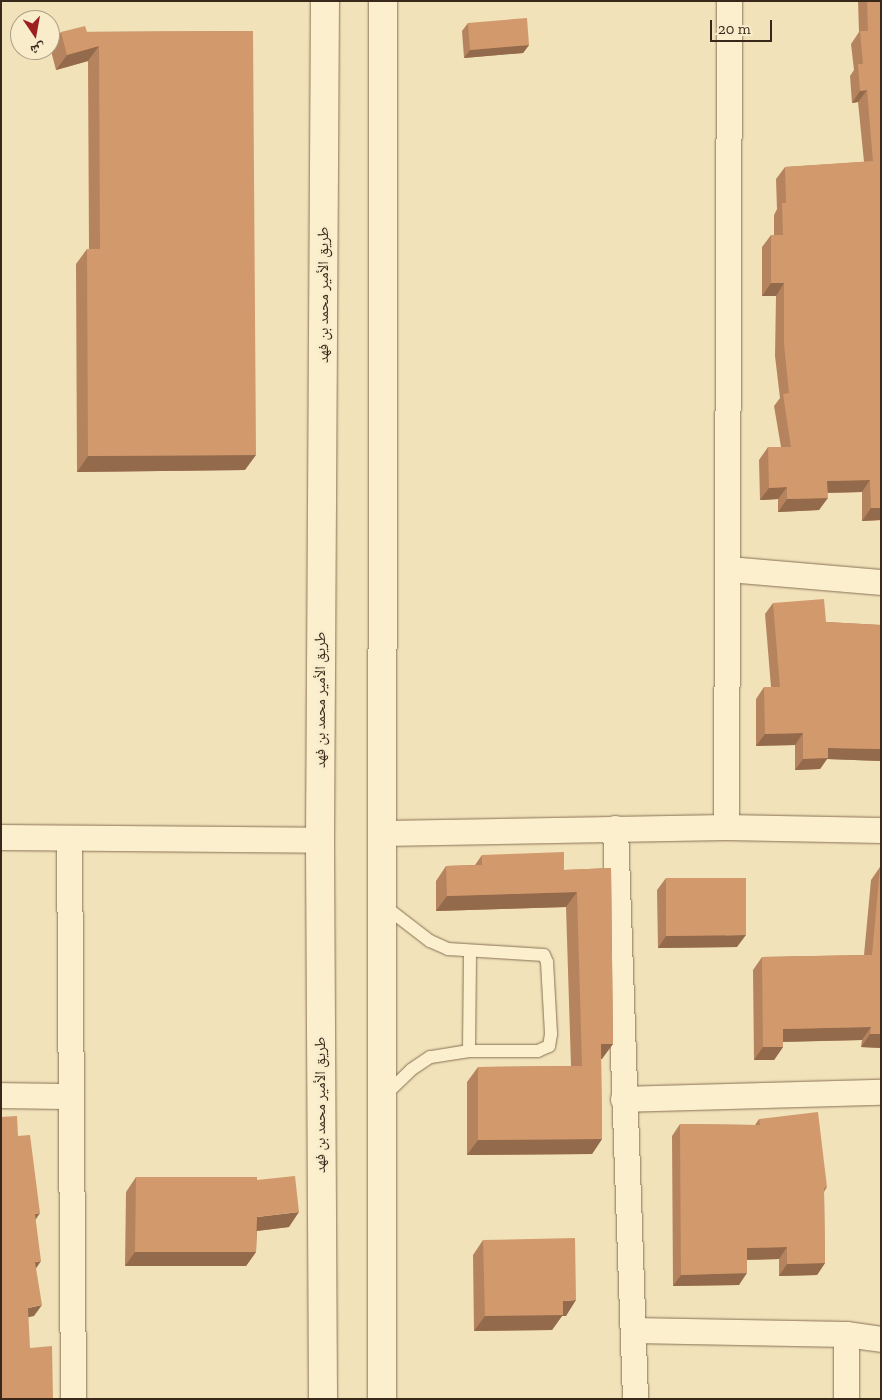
<!DOCTYPE html>
<meta charset="utf-8">
<style>
body{margin:0}
#map{position:relative;width:882px;height:1400px;overflow:hidden;background:#f1e2ba;font-family:"Zilla Slab","Noto Naskh Arabic",serif}
div>[style]{position:absolute}
[style*='--x']{left:calc(var(--x)*1px);top:calc(var(--y)*1px);width:calc(var(--w)*1px);rotate:calc(var(--a)*1deg)}
.roads{filter:drop-shadow(0 0 1px #897153) drop-shadow(0 0 1px #897153)}
.service>*{height:12px;margin:-6px;padding:0 6px;transform-origin:6px;border-radius:6px;background:#fbefce}
.minor>*{height:25px;margin:-12.5px;padding:0 12.5px;transform-origin:12.5px;border-radius:12.5px;background:#fbefce}
.tertiary>*{height:28px;margin:-14px;padding:0 14px;transform-origin:14px;border-radius:14px;background:#fbefce}
.wall>*{inset:0;background:#b5845e}
.shaded-wall>*{inset:0;background:#936b4c}
.building>*{inset:0;background:#d2996d}
span{translate:-50% -50%;white-space:nowrap;text-align:center;line-height:1.15;-webkit-text-stroke:5px #f8eccb;paint-order:stroke}
.street-label{font-size:15px;color:#37281a}
.frame{position:absolute;inset:0;border:2px solid #37281a;pointer-events:none}
.north{position:absolute;left:10px;top:10px;width:50px;height:50px;box-sizing:border-box;background:#f8eccb;border:1px solid #ab9e84;border-radius:50%;rotate:168deg;font-size:14px;font-weight:700;line-height:20px;text-align:center;color:#37281a}
.north::after{content:'';display:block;margin:auto;width:18px;height:22px;background:#9c201f;clip-path:polygon(50% 0,100% 100%,50% 72%,0 100%)}
.scale{position:absolute;left:710px;top:20px;width:62px;height:22px;box-sizing:border-box;border:2px solid #37281a;border-top:0;padding-left:6px;font-size:15px;line-height:18px;white-space:nowrap;color:#37281a;-webkit-text-stroke:4px #f8eccb;paint-order:stroke}
</style>
<div id="map">
<div class="roads">
<div class="service">
<div style="--x:383;--y:905;--w:59;--a:37.5"></div>
<div style="--x:430;--y:941;--w:20;--a:24"></div>
<div style="--x:448;--y:949;--w:96;--a:3.6"></div>
<div style="--x:544;--y:955;--w:8;--a:67"></div>
<div style="--x:547;--y:962;--w:72;--a:86.8"></div>
<div style="--x:551;--y:1034;--w:12;--a:99"></div>
<div style="--x:549;--y:1046;--w:12;--a:156"></div>
<div style="--x:538;--y:1051;--w:69;--a:180"></div>
<div style="--x:469;--y:1051;--w:39;--a:171"></div>
<div style="--x:430;--y:1057;--w:23;--a:146"></div>
<div style="--x:411;--y:1070;--w:36;--a:136"></div>
<div style="--x:469;--y:1051;--w:99;--a:-89.4"></div>
</div>
<div class="minor">
<div style="--x:729;--y:569;--w:153;--a:4.9"></div>
<div style="--x:726;--y:827;--w:826;--a:-89.79"></div>
<div style="--x:615;--y:828;--w:571;--a:87.99"></div>
<div style="--x:383;--y:833;--w:343;--a:-1"></div>
<div style="--x:726;--y:827;--w:155;--a:1.1"></div>
<div style="--x:1;--y:837;--w:319;--a:0.5"></div>
<div style="--x:69;--y:840;--w:559;--a:89.59"></div>
<div style="--x:1;--y:1095;--w:69;--a:0.8"></div>
<div style="--x:623;--y:1099;--w:258;--a:-1.6"></div>
<div style="--x:633;--y:1330;--w:213;--a:1.1"></div>
<div style="--x:846;--y:1334;--w:35;--a:8"></div>
<div style="--x:846;--y:1399;--w:65;--a:-90"></div>
</div>
<div class="tertiary">
<div style="--x:323;--y:1399;--w:559;--a:-90.31"></div>
<div style="--x:320;--y:840;--w:839;--a:-89.66"></div>
<div style="--x:382;--y:1399;--w:1398;--a:-89.96"></div>
</div>
</div>
<div class="wall">
<div style="clip-path:polygon(858px 1px,881px 1px,881px 520px,862px 521px,862px 492px,827px 493px,819px 510px,778px 512px,778px 499px,760px 500px,759px 460px,768px 447px,781px 447px,774px 406px,780px 398px,775px 356px,776px 296px,762px 296px,762px 247px,771px 235px,774px 235px,774px 215px,777px 209px,776px 179px,785px 167px,864px 162px,858px 102px,852px 103px,850px 76px,854px 70px,851px 44px,859px 32px)"></div>
<div style="clip-path:polygon(468px 23px,529px 45px,523px 53px,464px 58px,462px 31px)"></div>
<div style="clip-path:polygon(253px 31px,245px 470px,77px 472px,76px 264px,87px 249px,89px 249px,88px 61px,56px 70px,50px 47px,61px 32px)"></div>
<div style="clip-path:polygon(773px 603px,826px 622px,881px 625px,881px 761px,827px 759px,820px 769px,795px 770px,795px 745px,756px 746px,756px 699px,764px 687px,771px 687px,765px 614px)"></div>
<div style="clip-path:polygon(482px 855px,564px 870px,611px 868px,613px 1044px,601px 1059px,602px 1139px,592px 1154px,467px 1155px,467px 1082px,478px 1067px,571px 1066px,566px 907px,436px 911px,436px 881px,446px 866px,475px 865px)"></div>
<div style="clip-path:polygon(880px 867px,881px 1048px,861px 1047px,862px 1040px,783px 1042px,783px 1047px,774px 1060px,754px 1060px,753px 970px,762px 957px,864px 955px,871px 880px)"></div>
<div style="clip-path:polygon(666px 878px,737px 947px,658px 948px,657px 890px)"></div>
<div style="clip-path:polygon(759px 1119px,827px 1187px,824px 1192px,825px 1263px,817px 1275px,779px 1276px,779px 1259px,747px 1260px,739px 1285px,673px 1286px,672px 1136px,680px 1124px,755px 1125px)"></div>
<div style="clip-path:polygon(136px 1177px,289px 1227px,257px 1231px,256px 1252px,246px 1266px,125px 1266px,126px 1192px)"></div>
<div style="clip-path:polygon(483px 1240px,566px 1316px,562px 1316px,552px 1330px,474px 1331px,473px 1255px)"></div>
</div>
<div class="shaded-wall">
<div style="clip-path:polygon(529px 45px,523px 53px,464px 58px,470px 50px)"></div>
<div style="clip-path:polygon(99px 46px,88px 61px,56px 70px,67px 55px)"></div>
<div style="clip-path:polygon(867px 90px,858px 102px,852px 103px,860px 91px)"></div>
<div style="clip-path:polygon(771px 283px,784px 283px,776px 296px,762px 296px)"></div>
<div style="clip-path:polygon(256px 455px,245px 470px,77px 472px,88px 456px)"></div>
<div style="clip-path:polygon(870px 480px,862px 492px,819px 493px,827px 481px)"></div>
<div style="clip-path:polygon(787px 487px,778px 499px,760px 500px,769px 488px)"></div>
<div style="clip-path:polygon(828px 498px,819px 510px,778px 512px,787px 499px)"></div>
<div style="clip-path:polygon(871px 508px,881px 508px,881px 520px,862px 521px)"></div>
<div style="clip-path:polygon(803px 733px,795px 745px,756px 746px,765px 734px)"></div>
<div style="clip-path:polygon(828px 748px,881px 749px,881px 761px,827px 759px,820px 769px,795px 770px,803px 759px)"></div>
<div style="clip-path:polygon(577px 892px,566px 907px,436px 911px,447px 896px)"></div>
<div style="clip-path:polygon(746px 935px,737px 947px,658px 948px,666px 936px)"></div>
<div style="clip-path:polygon(871px 1027px,862px 1040px,774px 1042px,783px 1029px)"></div>
<div style="clip-path:polygon(870px 1034px,881px 1034px,881px 1048px,861px 1047px)"></div>
<div style="clip-path:polygon(601px 1044px,613px 1044px,602px 1059px,591px 1059px)"></div>
<div style="clip-path:polygon(763px 1047px,783px 1047px,774px 1060px,754px 1060px)"></div>
<div style="clip-path:polygon(602px 1139px,592px 1154px,467px 1155px,478px 1140px)"></div>
<div style="clip-path:polygon(299px 1212px,289px 1227px,247px 1232px,257px 1217px)"></div>
<div style="clip-path:polygon(40px 1213px,32px 1225px,35px 1214px)"></div>
<div style="clip-path:polygon(787px 1247px,779px 1259px,739px 1260px,747px 1248px)"></div>
<div style="clip-path:polygon(135px 1252px,256px 1252px,246px 1266px,125px 1266px)"></div>
<div style="clip-path:polygon(41px 1261px,33px 1273px,35px 1262px)"></div>
<div style="clip-path:polygon(825px 1263px,817px 1275px,779px 1276px,787px 1264px)"></div>
<div style="clip-path:polygon(747px 1273px,739px 1285px,673px 1286px,681px 1275px)"></div>
<div style="clip-path:polygon(576px 1300px,566px 1316px,562px 1316px,552px 1330px,474px 1331px,485px 1316px,563px 1301px)"></div>
<div style="clip-path:polygon(42px 1305px,34px 1316px,20px 1319px,28px 1308px)"></div>
</div>
<div class="building">
<div style="clip-path:polygon(867px 1px,881px 1px,881px 508px,871px 508px,870px 480px,827px 481px,828px 498px,787px 499px,787px 487px,769px 488px,768px 447px,791px 447px,783px 394px,789px 393px,784px 344px,784px 283px,771px 283px,771px 235px,783px 235px,782px 203px,786px 203px,785px 167px,873px 161px,867px 90px,860px 91px,858px 64px,863px 64px,860px 31px,868px 31px)"></div>
<div style="clip-path:polygon(527px 18px,529px 45px,470px 50px,468px 23px)"></div>
<div style="clip-path:polygon(85px 26px,87px 32px,253px 31px,256px 455px,88px 456px,87px 249px,100px 249px,99px 46px,67px 55px,61px 32px)"></div>
<div style="clip-path:polygon(824px 599px,826px 622px,881px 625px,881px 749px,828px 748px,828px 758px,803px 759px,803px 733px,765px 734px,764px 687px,780px 687px,773px 603px)"></div>
<div style="clip-path:polygon(564px 852px,564px 870px,611px 868px,613px 1044px,601px 1044px,602px 1139px,478px 1140px,478px 1067px,582px 1066px,577px 892px,447px 896px,446px 866px,482px 865px,482px 855px)"></div>
<div style="clip-path:polygon(880px 867px,881px 1034px,870px 1034px,871px 1027px,783px 1029px,783px 1047px,763px 1047px,762px 957px,872px 955px)"></div>
<div style="clip-path:polygon(666px 878px,746px 878px,746px 935px,666px 936px)"></div>
<div style="clip-path:polygon(818px 1112px,827px 1187px,824px 1188px,825px 1263px,787px 1264px,787px 1247px,747px 1248px,747px 1273px,681px 1275px,680px 1124px,760px 1125px,759px 1119px)"></div>
<div style="clip-path:polygon(17px 1116px,18px 1136px,30px 1135px,40px 1213px,35px 1214px,41px 1261px,35px 1262px,42px 1305px,28px 1308px,30px 1348px,52px 1346px,53px 1399px,1px 1399px,1px 1117px)"></div>
<div style="clip-path:polygon(295px 1176px,299px 1212px,257px 1217px,256px 1252px,135px 1252px,136px 1177px,257px 1177px,257px 1180px)"></div>
<div style="clip-path:polygon(575px 1238px,576px 1300px,563px 1301px,563px 1315px,485px 1316px,483px 1240px)"></div>
</div>
<div class="street-label">
<span style="left:324px;top:295px;rotate:-90deg">طريق الأمير محمد بن فهد</span>
<span style="left:321px;top:700px;rotate:-90deg">طريق الأمير محمد بن فهد</span>
<span style="left:321px;top:1105px;rotate:-90deg">طريق الأمير محمد بن فهد</span>
</div>
<div class="frame"></div>
<div class="north">ش</div>
<div class="scale">20 m</div>
</div>
